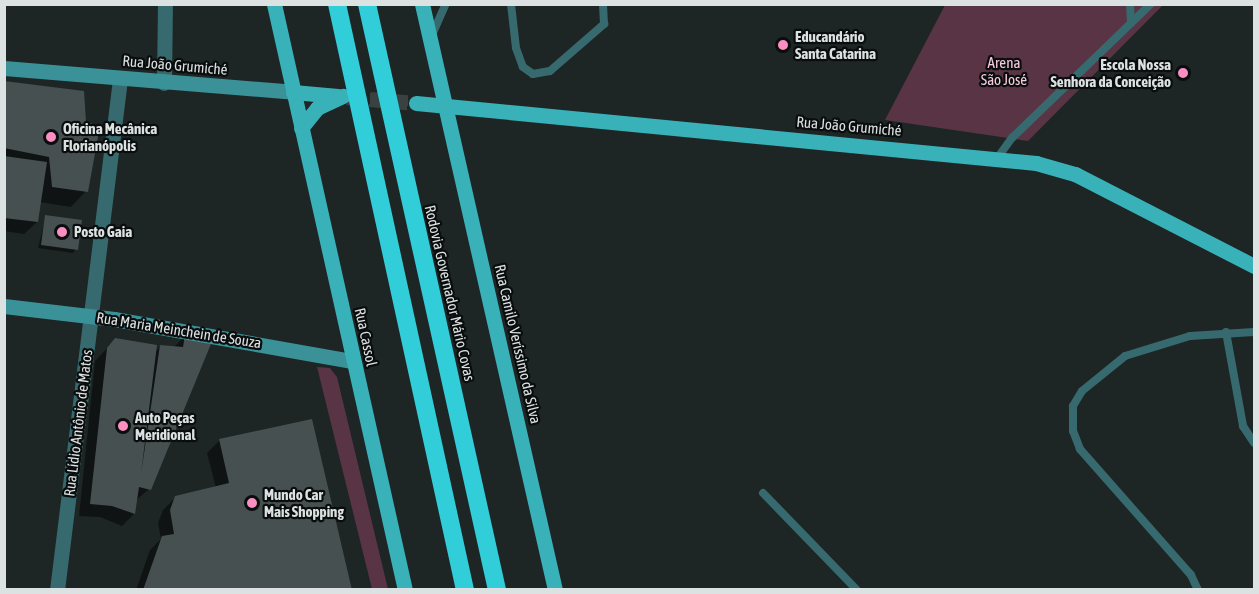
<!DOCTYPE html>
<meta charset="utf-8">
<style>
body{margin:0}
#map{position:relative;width:1259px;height:594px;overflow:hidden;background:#1d2525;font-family:"Asap Condensed",sans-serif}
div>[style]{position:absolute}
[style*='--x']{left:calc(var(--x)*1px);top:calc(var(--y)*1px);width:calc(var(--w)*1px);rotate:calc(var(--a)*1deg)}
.green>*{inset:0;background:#583444}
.shadow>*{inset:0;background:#0007}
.building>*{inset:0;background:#475050}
.primary-tunnel>*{height:15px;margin-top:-7.5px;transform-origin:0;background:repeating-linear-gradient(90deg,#3a4141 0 15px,transparent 0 23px)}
.lane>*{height:8px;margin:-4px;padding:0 4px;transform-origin:4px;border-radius:4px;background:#376a6e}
.street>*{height:15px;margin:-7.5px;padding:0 7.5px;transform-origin:7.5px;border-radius:7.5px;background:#376a6e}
.secondary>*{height:15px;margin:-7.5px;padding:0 7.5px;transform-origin:7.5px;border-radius:7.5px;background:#3a9298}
.primary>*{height:15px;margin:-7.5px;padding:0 7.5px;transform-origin:7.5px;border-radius:7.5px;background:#38b1b9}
.highway>*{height:18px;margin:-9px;padding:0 9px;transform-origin:9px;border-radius:9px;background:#31cdd8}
.dots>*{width:16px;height:16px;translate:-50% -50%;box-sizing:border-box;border:3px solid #0a0d0d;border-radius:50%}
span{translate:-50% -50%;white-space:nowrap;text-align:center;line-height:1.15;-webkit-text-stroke:4.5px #0a0d0d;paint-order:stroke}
.poi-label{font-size:15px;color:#dce1e1;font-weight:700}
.left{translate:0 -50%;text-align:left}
.right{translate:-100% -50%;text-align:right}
.park-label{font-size:15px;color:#f8ccde}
.street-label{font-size:15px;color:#dce1e1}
.frame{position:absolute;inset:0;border:6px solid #dce1e1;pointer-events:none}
</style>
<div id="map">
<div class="green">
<div style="clip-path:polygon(945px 5px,1163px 5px,1028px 141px,885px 120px)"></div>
<div style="clip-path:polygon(317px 367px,330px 368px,337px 377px,388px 589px,372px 589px)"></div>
</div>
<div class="shadow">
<div style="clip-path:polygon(4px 82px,86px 191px,71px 207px,39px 202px,37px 222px,24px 234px,4px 231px)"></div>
<div style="clip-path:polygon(46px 216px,76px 249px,73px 253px,38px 248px)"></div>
<div style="clip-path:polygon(185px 336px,211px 340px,149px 489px,135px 501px,134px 514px,122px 526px,100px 517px,79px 516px,95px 361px,115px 340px,155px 352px,160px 347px,173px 348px)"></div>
<div style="clip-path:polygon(220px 440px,350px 590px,136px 590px,150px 550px,161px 539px,158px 523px,163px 510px,176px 497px,216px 488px,207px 453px)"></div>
</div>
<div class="building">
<div style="clip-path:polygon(4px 81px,84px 91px,86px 122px,100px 126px,88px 192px,52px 187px,49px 157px,4px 148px)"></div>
<div style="clip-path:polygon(4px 156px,47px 162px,38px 222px,4px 218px)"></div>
<div style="clip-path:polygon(45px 215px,82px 220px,78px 250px,41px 245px)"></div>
<div style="clip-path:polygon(185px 335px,213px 339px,151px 490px,139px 487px,135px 514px,112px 506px,90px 504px,107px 348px,115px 338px,157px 345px,141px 474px,160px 345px,183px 347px)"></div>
<div style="clip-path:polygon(312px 419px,352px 590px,143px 590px,162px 536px,174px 534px,170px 510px,175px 496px,229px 483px,219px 439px)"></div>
</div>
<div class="primary-tunnel">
<div style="--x:347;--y:97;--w:69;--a:5"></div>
</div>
<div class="lane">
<div style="--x:511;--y:4;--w:44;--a:83.5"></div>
<div style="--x:516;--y:48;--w:20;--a:70"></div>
<div style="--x:523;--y:67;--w:12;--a:35"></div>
<div style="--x:533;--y:74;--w:17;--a:-10"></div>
<div style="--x:550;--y:71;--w:72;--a:-41"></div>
<div style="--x:604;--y:24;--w:20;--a:-93"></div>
<div style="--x:1131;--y:23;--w:28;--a:-44"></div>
<div style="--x:431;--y:37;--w:36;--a:-66"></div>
<div style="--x:998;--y:157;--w:24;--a:-54"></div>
<div style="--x:1012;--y:138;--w:165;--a:-44"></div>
<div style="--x:1131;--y:23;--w:19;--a:-93"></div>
<div style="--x:1226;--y:332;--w:96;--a:79.7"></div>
<div style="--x:1243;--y:426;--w:20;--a:57"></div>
<div style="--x:763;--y:493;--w:135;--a:45.9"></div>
<div style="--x:1198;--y:590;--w:17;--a:-115"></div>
<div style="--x:1191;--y:575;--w:168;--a:-131.4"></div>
<div style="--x:1080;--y:449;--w:19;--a:-111"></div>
<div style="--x:1073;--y:431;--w:25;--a:-90"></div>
<div style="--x:1073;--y:406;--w:17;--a:-59"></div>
<div style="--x:1082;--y:391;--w:55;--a:-39.1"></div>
<div style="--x:1125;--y:356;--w:68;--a:-17.1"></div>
<div style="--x:1190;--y:336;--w:64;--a:-3.6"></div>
</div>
<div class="street">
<div style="--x:164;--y:83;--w:79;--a:-89.3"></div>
<div style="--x:57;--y:590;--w:515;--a:-82.97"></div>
</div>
<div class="secondary">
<div style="--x:4;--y:68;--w:290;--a:4.7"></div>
<div style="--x:4;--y:306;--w:111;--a:6.7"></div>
<div style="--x:114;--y:319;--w:242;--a:10"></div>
</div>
<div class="primary">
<div style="--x:274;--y:4;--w:600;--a:77.4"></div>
<div style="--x:422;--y:4;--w:601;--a:77.21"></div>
<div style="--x:293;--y:92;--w:45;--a:5.1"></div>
<div style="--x:416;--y:103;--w:623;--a:5.53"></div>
<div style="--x:1036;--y:163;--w:41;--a:15.8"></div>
<div style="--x:1075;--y:174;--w:201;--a:27.2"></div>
<div style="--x:301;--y:128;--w:26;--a:-51"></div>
<div style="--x:317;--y:108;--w:29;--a:-25"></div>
</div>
<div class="highway">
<div style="--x:337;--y:4;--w:600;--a:77.68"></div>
<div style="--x:367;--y:4;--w:600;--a:77.49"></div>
</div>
<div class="dots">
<div style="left:783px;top:45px;background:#fc8fc2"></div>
<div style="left:1183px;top:73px;background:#fc8fc2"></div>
<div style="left:51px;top:137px;background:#fc8fc2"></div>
<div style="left:62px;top:232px;background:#fc8fc2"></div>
<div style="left:123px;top:426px;background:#fc8fc2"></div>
<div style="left:252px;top:503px;background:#fc8fc2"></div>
</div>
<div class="poi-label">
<span class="left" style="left:795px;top:45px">Educandário<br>Santa Catarina</span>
<span class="right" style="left:1171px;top:73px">Escola Nossa<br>Senhora da Conceição</span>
<span class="left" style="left:63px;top:137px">Oficina Mecânica<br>Florianópolis</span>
<span class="left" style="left:74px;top:232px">Posto Gaia</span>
<span class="left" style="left:135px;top:426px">Auto Peças<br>Meridional</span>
<span class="left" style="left:264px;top:503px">Mundo Car<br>Mais Shopping</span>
</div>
<div class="park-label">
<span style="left:1004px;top:71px">Arena<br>São José</span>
</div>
<div class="street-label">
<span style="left:175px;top:65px;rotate:5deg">Rua João Grumiché</span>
<span style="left:849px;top:126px;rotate:5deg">Rua João Grumiché</span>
<span style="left:450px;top:293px;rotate:77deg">Rodovia Governador Mário Covas</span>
<span style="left:179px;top:330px;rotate:9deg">Rua Maria Meinchein de Souza</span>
<span style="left:366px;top:337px;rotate:78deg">Rua Cassol</span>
<span style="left:518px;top:344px;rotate:77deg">Rua Camilo Veríssimo da Silva</span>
<span style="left:78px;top:423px;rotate:-83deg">Rua Lídio Antônio de Matos</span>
</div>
<div class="frame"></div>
</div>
